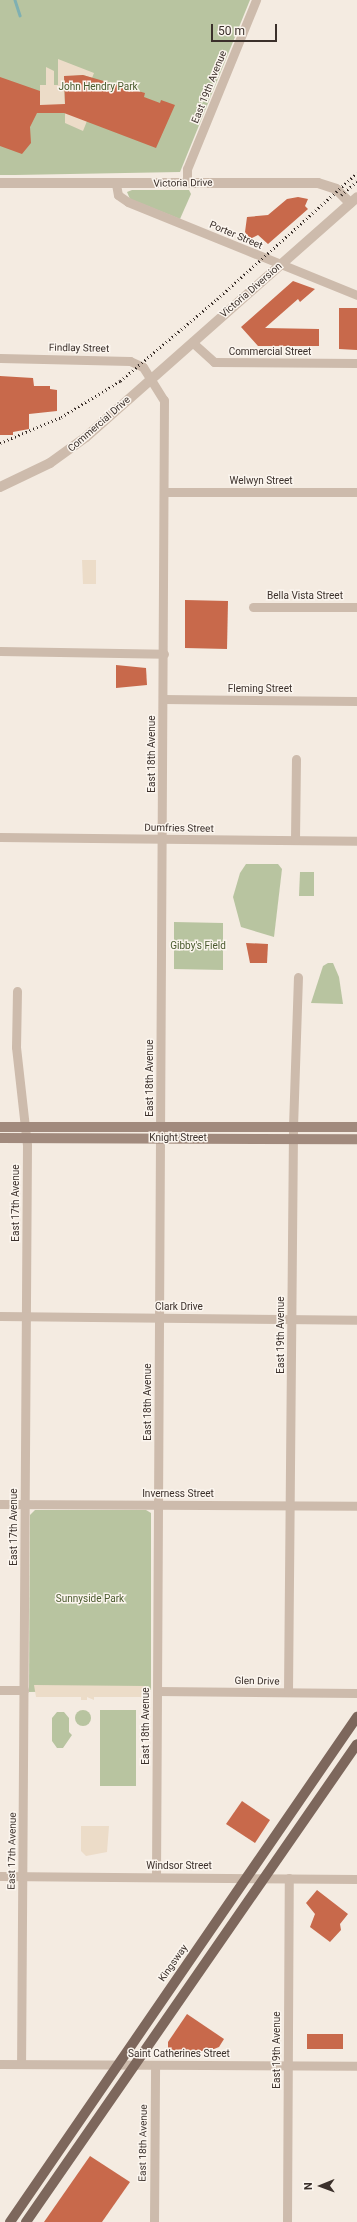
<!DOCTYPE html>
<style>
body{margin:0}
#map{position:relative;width:357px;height:2222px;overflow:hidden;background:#f4ebe1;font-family:Roboto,sans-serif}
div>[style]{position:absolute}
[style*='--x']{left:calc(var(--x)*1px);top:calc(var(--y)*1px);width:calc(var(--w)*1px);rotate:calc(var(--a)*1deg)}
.green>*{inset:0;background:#b8c4a0}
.round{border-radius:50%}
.plaza>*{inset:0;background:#ecdcc8}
.stream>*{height:2.5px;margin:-1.25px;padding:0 1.25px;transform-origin:1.25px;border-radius:1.25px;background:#7fb0b2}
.building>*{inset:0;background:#c8694b}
.minor>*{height:9px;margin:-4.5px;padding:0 4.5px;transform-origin:4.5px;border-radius:4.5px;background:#cdbbac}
.tertiary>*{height:10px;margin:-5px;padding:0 5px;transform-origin:5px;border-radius:5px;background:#cdbbac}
.secondary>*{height:10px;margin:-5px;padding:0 5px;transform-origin:5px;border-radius:5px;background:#a18a7d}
.primary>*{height:10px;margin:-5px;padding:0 5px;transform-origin:5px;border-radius:5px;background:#7d675c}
.rail>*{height:2.5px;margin-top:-1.25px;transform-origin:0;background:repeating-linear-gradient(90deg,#3b302b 0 1px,transparent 0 4px)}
span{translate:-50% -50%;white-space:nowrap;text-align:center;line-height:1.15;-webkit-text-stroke:3px #fbf5ee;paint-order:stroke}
.park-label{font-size:10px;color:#4a5a2e}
.street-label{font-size:10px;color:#3b302b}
.north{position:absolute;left:301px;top:2166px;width:40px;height:40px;-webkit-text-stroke:3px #fbf5ee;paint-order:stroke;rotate:269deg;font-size:11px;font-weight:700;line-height:16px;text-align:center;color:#3b302b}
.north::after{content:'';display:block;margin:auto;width:14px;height:18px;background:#3b302b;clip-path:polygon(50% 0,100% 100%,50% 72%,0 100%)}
.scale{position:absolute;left:211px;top:24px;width:66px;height:18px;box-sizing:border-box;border:2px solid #3b302b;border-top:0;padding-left:5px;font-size:12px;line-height:14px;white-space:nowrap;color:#3b302b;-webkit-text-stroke:3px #fbf5ee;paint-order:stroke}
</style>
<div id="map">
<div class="green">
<div style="clip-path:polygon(0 0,250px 0,180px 172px,15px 175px,0 175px)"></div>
<div style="clip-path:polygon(132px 190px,189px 190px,191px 194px,180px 219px,130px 199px,127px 192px)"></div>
<div style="clip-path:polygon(246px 864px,278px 864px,282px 869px,274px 937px,241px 927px,233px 897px,240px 873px)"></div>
<div style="clip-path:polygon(300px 872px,314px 872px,314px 896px,299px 896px)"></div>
<div style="clip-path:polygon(174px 922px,223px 923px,223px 970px,174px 969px)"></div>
<div style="clip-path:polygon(328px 963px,333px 963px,339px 977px,343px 1004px,311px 1003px,323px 966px)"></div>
<div style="clip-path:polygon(35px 1510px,146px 1510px,151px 1513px,151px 1690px,29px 1692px,30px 1515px)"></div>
<div style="clip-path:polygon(100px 1710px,136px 1710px,136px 1786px,100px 1786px)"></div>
<div class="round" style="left:75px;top:1710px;width:16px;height:16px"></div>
<div style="clip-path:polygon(57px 1712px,64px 1712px,69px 1718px,69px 1732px,72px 1735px,63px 1748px,57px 1748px,52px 1741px,52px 1718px)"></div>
</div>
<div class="plaza">
<div style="clip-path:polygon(58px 59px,94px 73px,92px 78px,83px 75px,64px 77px,65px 106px,87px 121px,83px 131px,65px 123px,65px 106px,40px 107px,40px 85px,46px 85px,46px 67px,54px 71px,54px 85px,58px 85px)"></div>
<div style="clip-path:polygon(82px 560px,96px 560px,96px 584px,83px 584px)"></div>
<div style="clip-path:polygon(34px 1685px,146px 1686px,146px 1697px,94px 1697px,94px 1700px,87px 1697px,87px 1700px,81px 1700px,81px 1697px,36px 1697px)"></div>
<div style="clip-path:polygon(81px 1826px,109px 1826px,107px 1852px,86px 1856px,81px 1851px)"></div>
</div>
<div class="stream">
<div style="--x:15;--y:0;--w:16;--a:72"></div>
</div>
<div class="building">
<div style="clip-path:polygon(83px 75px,145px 93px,144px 97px,160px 103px,161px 100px,175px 105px,156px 148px,64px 113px,37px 113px,30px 127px,31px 143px,22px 154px,0 146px,0 77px,40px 91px,40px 105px,65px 104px,64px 76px)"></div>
<div style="clip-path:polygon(298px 197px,308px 199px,305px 206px,308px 209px,268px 244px,258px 235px,250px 239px,245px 232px,247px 217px,268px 215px,287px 199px)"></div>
<div style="clip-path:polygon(293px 281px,315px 289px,300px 302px,298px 299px,265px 328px,319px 329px,319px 346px,258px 346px,241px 327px)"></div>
<div style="clip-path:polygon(339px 308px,357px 308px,357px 350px,339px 349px)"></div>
<div style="clip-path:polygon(0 376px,33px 378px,34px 386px,50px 386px,50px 389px,57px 390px,57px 411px,29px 414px,29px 429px,13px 432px,13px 435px,0 435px)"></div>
<div style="clip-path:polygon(185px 600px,228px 601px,227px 649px,185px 648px)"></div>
<div style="clip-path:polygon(116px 665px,146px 668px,147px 685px,116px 688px)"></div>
<div style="clip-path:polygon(246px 943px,268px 944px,267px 963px,250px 963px)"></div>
<div style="clip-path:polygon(242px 1801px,270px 1820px,255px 1843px,226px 1824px)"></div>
<div style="clip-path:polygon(317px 1890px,348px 1914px,340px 1924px,341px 1930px,330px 1942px,310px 1927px,315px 1914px,306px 1903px)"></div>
<div style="clip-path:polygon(187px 2014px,224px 2039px,219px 2047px,209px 2051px,168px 2051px,168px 2042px)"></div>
<div style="clip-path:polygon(307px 2034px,343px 2034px,343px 2049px,307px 2049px)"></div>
<div style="clip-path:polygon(90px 2156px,130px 2182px,102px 2222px,44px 2222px)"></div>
</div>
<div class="minor">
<div style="--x:187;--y:183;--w:14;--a:-90"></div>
<div style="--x:187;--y:169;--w:183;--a:-67.8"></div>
<div style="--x:116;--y:184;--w:11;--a:80"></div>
<div style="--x:118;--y:195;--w:12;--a:35"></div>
<div style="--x:128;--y:202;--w:247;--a:22.1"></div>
<div style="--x:192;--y:342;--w:30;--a:42"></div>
<div style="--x:214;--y:362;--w:143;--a:0.4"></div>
<div style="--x:0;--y:358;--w:130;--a:1.3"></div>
<div style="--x:130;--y:361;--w:14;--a:25"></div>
<div style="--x:143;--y:367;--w:39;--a:58"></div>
<div style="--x:164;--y:400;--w:1477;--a:90.31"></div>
<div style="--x:165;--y:492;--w:192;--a:0"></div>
<div style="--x:253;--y:607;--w:104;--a:0"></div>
<div style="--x:0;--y:651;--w:164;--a:1"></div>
<div style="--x:163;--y:699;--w:194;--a:0.6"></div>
<div style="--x:0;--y:837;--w:357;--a:0.6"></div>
<div style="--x:295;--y:840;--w:81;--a:-89.3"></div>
<div style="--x:17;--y:991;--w:56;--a:91"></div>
<div style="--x:16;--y:1047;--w:99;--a:83.6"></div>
<div style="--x:27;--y:1145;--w:919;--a:90.37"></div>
<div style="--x:0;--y:1316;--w:357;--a:0.6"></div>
<div style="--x:0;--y:1504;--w:357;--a:0.3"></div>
<div style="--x:0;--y:1690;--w:24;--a:0"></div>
<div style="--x:157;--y:1691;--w:200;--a:0.6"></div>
<div style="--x:288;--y:1692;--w:565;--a:-89.49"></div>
<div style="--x:293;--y:1127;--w:150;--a:-88.1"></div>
<div style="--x:0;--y:1876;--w:357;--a:0.5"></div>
<div style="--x:0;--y:2064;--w:357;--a:0.3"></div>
<div style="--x:154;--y:2222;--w:157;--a:-89.6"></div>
<div style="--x:287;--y:2222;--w:344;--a:-89.7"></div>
</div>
<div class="tertiary">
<div style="--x:0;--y:183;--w:318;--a:0"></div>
<div style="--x:318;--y:183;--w:19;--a:18"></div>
<div style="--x:336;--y:189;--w:20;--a:45"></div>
<div style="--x:0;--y:487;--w:55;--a:-25.6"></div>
<div style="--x:50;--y:463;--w:44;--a:-35.8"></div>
<div style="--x:86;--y:437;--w:362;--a:-41.5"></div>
</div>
<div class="secondary">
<div style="--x:0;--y:1127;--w:357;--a:0"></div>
<div style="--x:0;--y:1138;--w:357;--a:0.2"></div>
</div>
<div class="primary">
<div style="--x:10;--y:2222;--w:613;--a:-55.51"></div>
<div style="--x:26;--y:2222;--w:581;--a:-55.3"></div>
</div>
<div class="rail">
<div style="--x:341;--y:195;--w:21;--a:-41"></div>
<div style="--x:0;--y:443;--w:66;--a:-23.1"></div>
<div style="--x:61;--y:417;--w:69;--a:-31.4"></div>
<div style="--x:120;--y:381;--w:127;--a:-40.2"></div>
<div style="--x:217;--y:299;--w:188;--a:-42"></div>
</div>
<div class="park-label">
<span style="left:98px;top:87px">John Hendry Park</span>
<span style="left:198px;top:946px">Gibby's Field</span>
<span style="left:90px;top:1599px">Sunnyside Park</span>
</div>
<div class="street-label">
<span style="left:209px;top:87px;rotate:-68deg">East 19th Avenue</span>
<span style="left:183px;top:183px;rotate:-1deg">Victoria Drive</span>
<span style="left:236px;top:235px;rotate:23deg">Porter Street</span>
<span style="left:251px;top:290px;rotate:-41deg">Victoria Diversion</span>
<span style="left:79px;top:348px;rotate:1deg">Findlay Street</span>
<span style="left:270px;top:352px">Commercial Street</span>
<span style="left:99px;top:424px;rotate:-41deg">Commercial Drive</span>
<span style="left:261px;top:481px">Welwyn Street</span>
<span style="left:305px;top:596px">Bella Vista Street</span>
<span style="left:260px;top:689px">Fleming Street</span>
<span style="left:152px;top:754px;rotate:-90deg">East 18th Avenue</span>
<span style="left:179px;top:828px;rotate:1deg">Dumfries Street</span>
<span style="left:150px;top:1078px;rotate:-90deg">East 18th Avenue</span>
<span style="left:178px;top:1138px">Knight Street</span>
<span style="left:16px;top:1203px;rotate:-90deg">East 17th Avenue</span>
<span style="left:179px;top:1307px">Clark Drive</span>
<span style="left:281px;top:1335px;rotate:-90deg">East 19th Avenue</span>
<span style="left:148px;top:1402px;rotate:-90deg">East 18th Avenue</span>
<span style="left:178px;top:1494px">Inverness Street</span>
<span style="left:14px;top:1527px;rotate:-90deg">East 17th Avenue</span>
<span style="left:257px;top:1681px;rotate:1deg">Glen Drive</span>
<span style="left:146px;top:1726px;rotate:-90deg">East 18th Avenue</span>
<span style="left:12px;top:1851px;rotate:-89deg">East 17th Avenue</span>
<span style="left:179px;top:1866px">Windsor Street</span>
<span style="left:173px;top:1963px;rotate:-55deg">Kingsway</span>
<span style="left:277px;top:2050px;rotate:-90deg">East 19th Avenue</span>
<span style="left:179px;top:2054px">Saint Catherines Street</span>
<span style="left:143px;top:2143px;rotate:-89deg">East 18th Avenue</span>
</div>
<div class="north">N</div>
<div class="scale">50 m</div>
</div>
